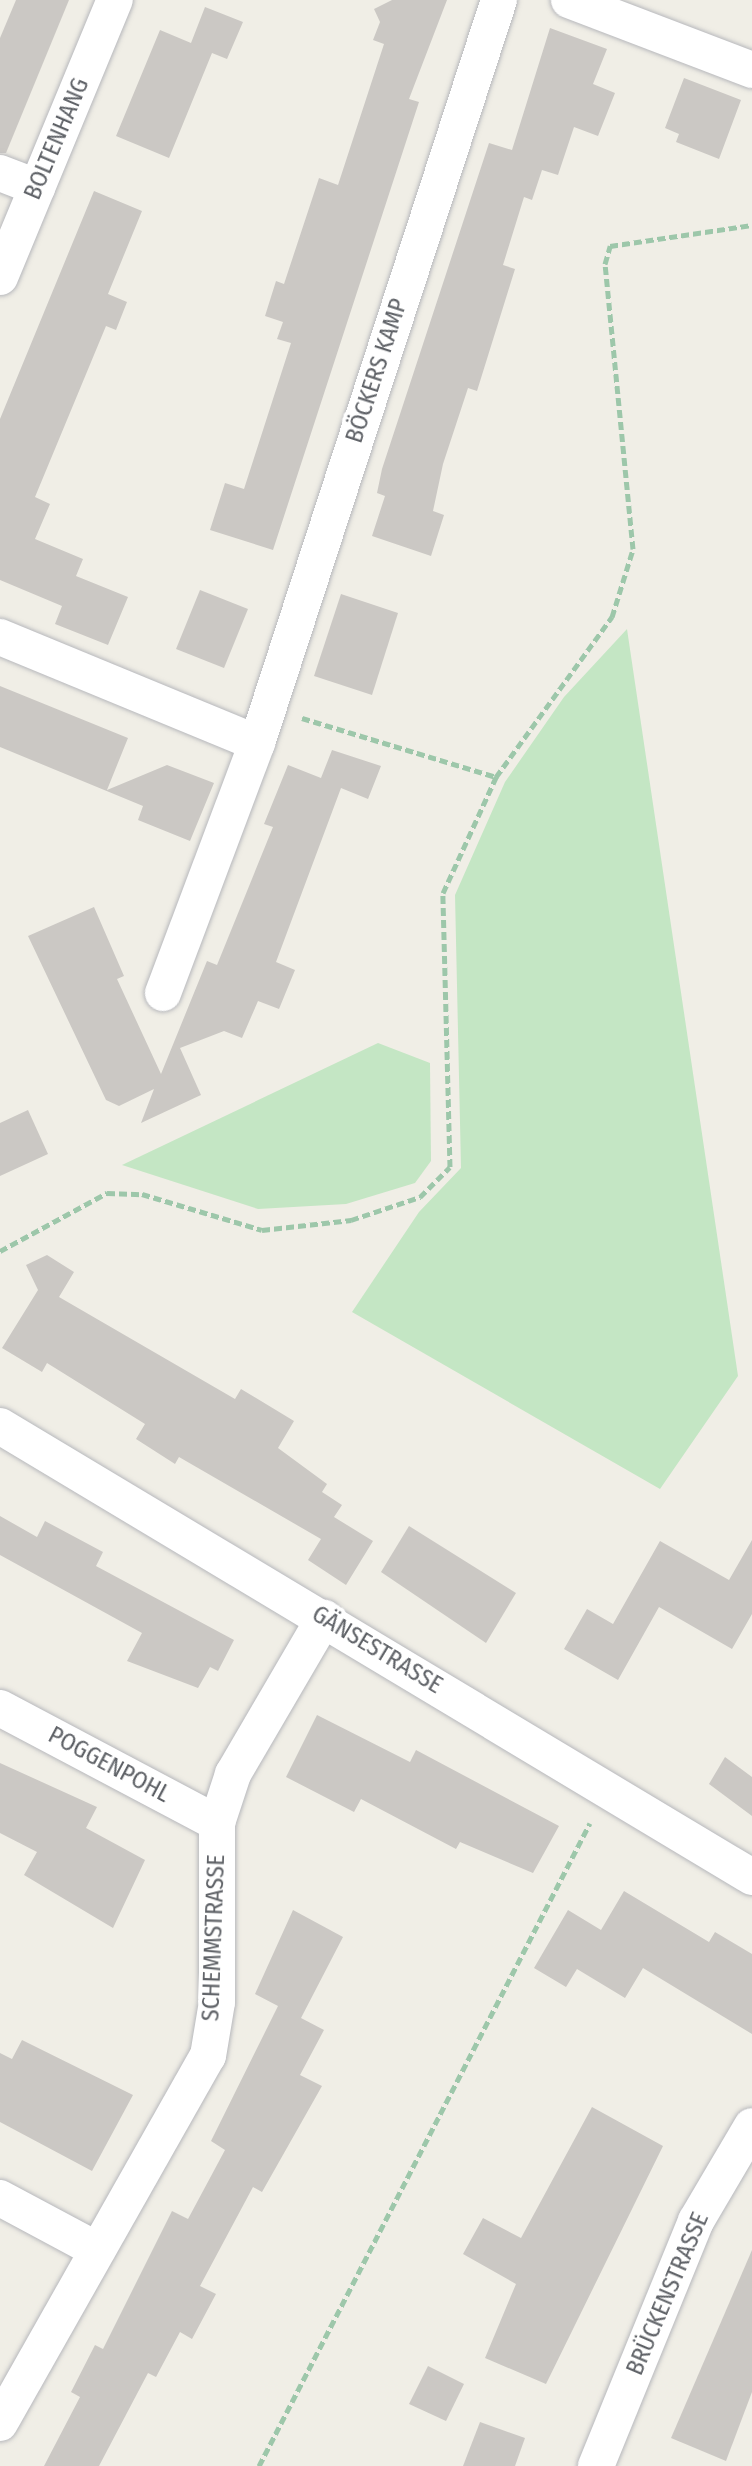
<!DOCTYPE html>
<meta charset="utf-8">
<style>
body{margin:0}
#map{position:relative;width:752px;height:2466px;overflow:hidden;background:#f0eee6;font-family:"Fira Sans Condensed",sans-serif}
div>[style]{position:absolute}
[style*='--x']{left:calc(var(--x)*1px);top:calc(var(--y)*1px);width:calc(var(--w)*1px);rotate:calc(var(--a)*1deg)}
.green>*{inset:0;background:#c4e6c4}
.building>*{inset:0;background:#cbc8c4}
.path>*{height:5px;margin-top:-2.5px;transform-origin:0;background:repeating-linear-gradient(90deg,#9dc7aa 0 8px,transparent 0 12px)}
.roads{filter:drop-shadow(0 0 2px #b7b8bc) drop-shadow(0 0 2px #b7b8bc)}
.street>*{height:36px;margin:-18px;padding:0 18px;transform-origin:18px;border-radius:18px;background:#fff}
span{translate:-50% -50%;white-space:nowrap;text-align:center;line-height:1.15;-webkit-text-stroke:8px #fff;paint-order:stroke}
.street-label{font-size:24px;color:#5e6166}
</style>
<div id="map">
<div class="green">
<div style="clip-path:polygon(627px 629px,738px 1376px,660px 1489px,352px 1312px,419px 1212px,461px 1168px,455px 895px,505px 782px,564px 697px)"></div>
<div style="clip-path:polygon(378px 1043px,430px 1063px,431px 1161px,415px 1183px,346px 1204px,258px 1209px,122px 1165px)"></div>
</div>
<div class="building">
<div style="clip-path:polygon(16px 0,69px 0,6px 153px,0 153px,0 38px)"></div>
<div style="clip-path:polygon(392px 0,447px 0,409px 99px,419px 102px,273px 550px,210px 530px,225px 483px,244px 489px,291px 343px,277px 339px,283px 322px,265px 316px,276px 281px,284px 284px,319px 178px,338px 185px,384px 44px,373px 40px,380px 22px,374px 9px)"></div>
<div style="clip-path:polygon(205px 7px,243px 22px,227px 59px,212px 53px,169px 158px,116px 136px,160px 30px,191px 43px)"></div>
<div style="clip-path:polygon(550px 28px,607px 49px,593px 84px,615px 93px,598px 136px,574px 127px,558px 175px,542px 170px,532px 200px,524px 197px,503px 265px,515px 269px,477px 391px,468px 388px,443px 464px,433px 511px,444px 515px,431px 556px,372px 536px,385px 496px,377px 493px,382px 469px,489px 143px,512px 150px)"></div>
<div style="clip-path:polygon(684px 78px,741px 100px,719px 159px,676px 142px,679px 134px,665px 128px)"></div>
<div style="clip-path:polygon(94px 191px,142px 211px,108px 294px,127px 302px,116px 330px,106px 326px,35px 497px,50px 504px,35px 539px,83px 559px,76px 576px,128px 597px,108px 645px,55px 624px,62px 606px,0 580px,0 419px)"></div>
<div style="clip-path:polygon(200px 590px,248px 609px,224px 668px,176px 649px)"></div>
<div style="clip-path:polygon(341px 594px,398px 613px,372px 695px,314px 676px)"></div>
<div style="clip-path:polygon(0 686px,128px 738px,107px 790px,167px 765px,214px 783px,190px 841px,138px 820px,143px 806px,0 747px)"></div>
<div style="clip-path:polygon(332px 750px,381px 766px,368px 799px,341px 788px,276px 962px,295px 970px,279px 1009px,258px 1001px,242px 1038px,224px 1031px,180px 1048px,201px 1095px,141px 1123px,154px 1089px,119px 1106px,106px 1100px,28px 936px,94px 907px,124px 976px,117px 979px,161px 1074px,207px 961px,217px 965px,273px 827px,264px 824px,288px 765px,321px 778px)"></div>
<div style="clip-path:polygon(28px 1110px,48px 1154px,0 1176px,0 1123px)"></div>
<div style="clip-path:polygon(47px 1255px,74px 1272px,59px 1297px,235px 1399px,241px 1389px,294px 1421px,278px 1448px,327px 1484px,322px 1492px,342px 1505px,334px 1517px,373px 1541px,346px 1585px,308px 1560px,321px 1539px,179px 1457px,175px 1464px,136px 1439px,145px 1424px,47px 1363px,42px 1372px,2px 1348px,38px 1290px,26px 1265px)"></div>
<div style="clip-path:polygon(0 1516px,37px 1537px,45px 1521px,103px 1552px,96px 1566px,234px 1640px,218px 1671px,210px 1667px,198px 1688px,127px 1661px,142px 1633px,0 1555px)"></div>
<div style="clip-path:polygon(409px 1526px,516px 1593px,486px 1643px,381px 1572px)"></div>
<div style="clip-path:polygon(752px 1540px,752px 1614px,732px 1649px,659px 1607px,618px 1680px,564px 1649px,587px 1609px,613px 1624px,660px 1541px,729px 1580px)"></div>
<div style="clip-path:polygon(317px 1715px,410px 1762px,416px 1750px,559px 1826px,533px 1873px,460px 1842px,456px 1849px,361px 1799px,354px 1812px,286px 1777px)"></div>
<div style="clip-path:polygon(725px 1757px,752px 1777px,752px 1816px,709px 1784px)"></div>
<div style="clip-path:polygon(0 1763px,97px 1807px,86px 1828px,145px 1860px,113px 1928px,24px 1875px,37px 1852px,0 1833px)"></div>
<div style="clip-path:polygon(624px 1891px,709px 1942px,715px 1932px,752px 1954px,752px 2034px,643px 1968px,625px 1998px,577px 1969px,566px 1987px,534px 1968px,568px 1910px,601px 1930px)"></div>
<div style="clip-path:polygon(293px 1910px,343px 1937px,301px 2018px,324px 2030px,300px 2075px,322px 2086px,262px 2192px,253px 2187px,200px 2286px,216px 2294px,192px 2339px,180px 2332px,156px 2377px,148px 2373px,99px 2466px,44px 2466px,80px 2397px,71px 2392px,95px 2345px,103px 2349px,172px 2211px,188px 2219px,225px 2150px,211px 2141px,278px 2006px,255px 1994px)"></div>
<div style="clip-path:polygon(22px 2040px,133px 2095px,92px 2171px,0 2122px,0 2053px,12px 2059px)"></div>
<div style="clip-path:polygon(592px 2107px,663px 2146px,546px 2384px,485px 2358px,516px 2284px,463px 2254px,483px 2218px,521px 2238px)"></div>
<div style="clip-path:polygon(752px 2250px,752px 2392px,726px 2461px,671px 2438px)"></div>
<div style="clip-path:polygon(428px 2366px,464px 2384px,446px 2421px,409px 2404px)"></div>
<div style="clip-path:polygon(480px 2422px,525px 2438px,515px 2466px,463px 2466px)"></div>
</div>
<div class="path">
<div style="--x:302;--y:718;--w:203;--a:16.9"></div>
<div style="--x:0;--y:1251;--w:122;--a:-28.5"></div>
<div style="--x:107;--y:1193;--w:35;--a:2"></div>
<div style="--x:142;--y:1194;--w:125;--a:16.7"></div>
<div style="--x:262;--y:1230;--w:90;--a:-6.4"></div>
<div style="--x:351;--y:1220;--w:73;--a:-18.4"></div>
<div style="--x:420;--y:1197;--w:42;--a:-45"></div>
<div style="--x:450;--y:1167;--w:274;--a:-91.5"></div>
<div style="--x:443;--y:893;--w:128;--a:-65.4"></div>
<div style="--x:496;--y:777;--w:198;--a:-54.1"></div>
<div style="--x:612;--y:617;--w:71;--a:-72.8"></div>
<div style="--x:633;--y:549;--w:286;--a:-95.6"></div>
<div style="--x:605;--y:264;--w:19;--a:-74"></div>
<div style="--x:610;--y:246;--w:144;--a:-8.4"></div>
<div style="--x:259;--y:2466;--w:723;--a:-62.76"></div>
</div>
<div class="roads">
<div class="street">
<div style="--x:569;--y:0;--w:196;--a:20.9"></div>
<div style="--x:0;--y:173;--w:40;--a:21"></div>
<div style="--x:0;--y:277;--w:300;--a:-67.5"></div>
<div style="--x:0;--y:637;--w:278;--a:22.4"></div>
<div style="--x:257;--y:743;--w:781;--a:-71.96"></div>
<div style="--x:163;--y:993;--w:267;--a:-69.4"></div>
<div style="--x:0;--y:1426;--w:877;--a:30.95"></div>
<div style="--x:0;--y:1708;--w:246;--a:27.9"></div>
<div style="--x:0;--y:2198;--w:110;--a:28.2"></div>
<div style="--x:0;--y:2423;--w:422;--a:-60.5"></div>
<div style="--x:208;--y:2056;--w:55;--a:-80.5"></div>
<div style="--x:217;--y:2002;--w:179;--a:-90"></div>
<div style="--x:217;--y:1823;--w:52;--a:-71.9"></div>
<div style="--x:233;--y:1774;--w:181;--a:-59.7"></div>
<div style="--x:596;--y:2466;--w:265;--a:-67.8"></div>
<div style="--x:696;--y:2221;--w:110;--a:-59.5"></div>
</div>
</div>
<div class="street-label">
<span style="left:57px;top:139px;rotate:-67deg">BOLTENHANG</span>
<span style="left:377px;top:371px;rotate:-72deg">BÖCKERS KAMP</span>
<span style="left:377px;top:1650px;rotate:31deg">GÄNSESTRASSE</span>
<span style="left:109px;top:1765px;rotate:28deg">POGGENPOHL</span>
<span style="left:214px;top:1938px;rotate:-88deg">SCHEMMSTRASSE</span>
<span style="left:668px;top:2294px;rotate:-67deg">BRÜCKENSTRASSE</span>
</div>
</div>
